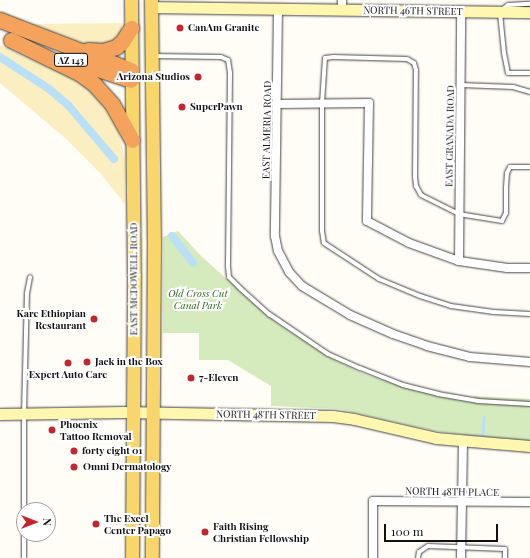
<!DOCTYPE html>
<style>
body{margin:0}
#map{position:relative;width:530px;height:558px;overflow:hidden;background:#fffdf5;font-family:"Playfair Display",serif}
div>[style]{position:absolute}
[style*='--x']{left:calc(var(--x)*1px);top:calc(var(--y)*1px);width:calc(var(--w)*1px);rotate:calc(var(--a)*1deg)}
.green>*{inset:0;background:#d5ebbd}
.sand>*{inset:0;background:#fbeec1}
.stream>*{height:2.5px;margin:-1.25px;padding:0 1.25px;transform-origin:1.25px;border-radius:1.25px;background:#b9e0f7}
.canal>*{height:8px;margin:-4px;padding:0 4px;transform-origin:4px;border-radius:4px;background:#b9e0f7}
.roads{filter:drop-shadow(0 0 1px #444) drop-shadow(0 0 1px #444)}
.lane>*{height:4px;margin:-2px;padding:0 2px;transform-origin:2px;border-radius:2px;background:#fff}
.street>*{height:8px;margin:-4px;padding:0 4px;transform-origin:4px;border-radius:4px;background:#fff}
.secondary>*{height:11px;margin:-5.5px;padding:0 5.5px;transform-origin:5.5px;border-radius:5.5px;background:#fff6b0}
.primary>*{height:13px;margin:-6.5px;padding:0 6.5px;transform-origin:6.5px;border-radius:6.5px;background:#f9d66b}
.highway>*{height:15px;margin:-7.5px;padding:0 7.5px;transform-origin:7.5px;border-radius:7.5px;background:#f5a25d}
.dots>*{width:11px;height:11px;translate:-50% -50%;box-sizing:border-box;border:2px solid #fff;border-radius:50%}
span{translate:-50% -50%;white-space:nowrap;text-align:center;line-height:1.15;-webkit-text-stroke:4px #fff;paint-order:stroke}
.shield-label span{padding:1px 3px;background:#fff;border:1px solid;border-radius:3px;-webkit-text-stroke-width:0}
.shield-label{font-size:9px;color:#111;font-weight:700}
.street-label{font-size:10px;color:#111}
.poi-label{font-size:10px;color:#111;font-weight:700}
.left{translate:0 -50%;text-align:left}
.right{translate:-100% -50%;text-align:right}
.park-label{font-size:10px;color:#2f6b1f;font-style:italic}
.north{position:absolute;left:16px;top:502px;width:40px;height:40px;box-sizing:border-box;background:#fff;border:1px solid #a0a0a0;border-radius:50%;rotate:90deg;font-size:11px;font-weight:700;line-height:16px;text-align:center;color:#111}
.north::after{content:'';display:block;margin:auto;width:14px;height:18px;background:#c4262e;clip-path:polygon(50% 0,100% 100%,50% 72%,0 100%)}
.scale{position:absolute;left:384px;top:524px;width:114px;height:18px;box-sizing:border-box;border:2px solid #111;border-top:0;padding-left:5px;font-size:12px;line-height:14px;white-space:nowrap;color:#111;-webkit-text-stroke:3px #fff;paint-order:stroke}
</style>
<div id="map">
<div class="green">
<div style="clip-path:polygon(178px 231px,201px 256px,274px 321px,327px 356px,361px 373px,412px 390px,472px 402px,474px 396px,530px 399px,530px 441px,505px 440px,434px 431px,338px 409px,271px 406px,271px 386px,228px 360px,199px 360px,199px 333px,163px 333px,163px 237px)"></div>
</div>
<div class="sand">
<div style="clip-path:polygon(0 10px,32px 24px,122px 23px,121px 35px,115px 44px,86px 45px,0 14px)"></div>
<div style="clip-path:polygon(0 45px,22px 56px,72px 74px,95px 94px,117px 124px,125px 161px,125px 204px,101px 174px,65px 138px,0 83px)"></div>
</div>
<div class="stream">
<div style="--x:482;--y:438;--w:21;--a:-85"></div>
</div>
<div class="canal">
<div style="--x:0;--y:57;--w:59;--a:33.1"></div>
<div style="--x:49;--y:89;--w:25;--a:40"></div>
<div style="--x:68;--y:105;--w:71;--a:49.6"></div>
<div style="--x:172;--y:236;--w:34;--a:52"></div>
</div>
<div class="roads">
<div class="lane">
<div style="--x:503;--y:9;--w:6;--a:-39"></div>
<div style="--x:508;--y:5;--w:22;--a:-3"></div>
<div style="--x:500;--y:13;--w:40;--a:84.3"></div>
<div style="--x:504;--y:53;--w:20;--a:79"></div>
<div style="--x:508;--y:73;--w:22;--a:0"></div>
<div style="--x:154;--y:56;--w:67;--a:0.9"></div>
<div style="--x:221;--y:57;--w:8;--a:23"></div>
<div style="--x:228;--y:60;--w:13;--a:81"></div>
<div style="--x:230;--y:73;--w:194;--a:90.6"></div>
<div style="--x:228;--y:267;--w:10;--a:84"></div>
<div style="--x:229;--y:277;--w:17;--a:45"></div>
<div style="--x:241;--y:289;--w:38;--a:42"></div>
<div style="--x:269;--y:314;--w:71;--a:34.1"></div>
<div style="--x:328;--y:354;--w:35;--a:24"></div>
<div style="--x:360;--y:368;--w:46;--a:21.6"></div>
<div style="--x:403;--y:385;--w:36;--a:14"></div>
<div style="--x:438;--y:394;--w:41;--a:9.9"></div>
<div style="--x:478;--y:401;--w:52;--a:3.3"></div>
<div style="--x:461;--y:85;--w:52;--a:2.2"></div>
<div style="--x:513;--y:87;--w:18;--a:16"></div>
<div style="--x:530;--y:167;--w:20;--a:180"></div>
<div style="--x:510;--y:167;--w:7;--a:117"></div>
<div style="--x:507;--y:173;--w:15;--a:94"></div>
<div style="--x:506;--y:188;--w:25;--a:90"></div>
<div style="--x:506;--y:213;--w:9;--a:117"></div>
<div style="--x:502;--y:221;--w:44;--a:-170.8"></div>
<div style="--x:459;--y:214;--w:42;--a:-153.4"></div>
<div style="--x:421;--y:195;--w:10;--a:-119"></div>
<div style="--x:416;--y:186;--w:10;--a:-96"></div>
<div style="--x:415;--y:176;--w:106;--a:-89.5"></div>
<div style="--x:416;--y:70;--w:7;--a:-106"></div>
<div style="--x:414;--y:63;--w:8;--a:-150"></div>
<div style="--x:407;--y:59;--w:74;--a:-178.5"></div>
<div style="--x:333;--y:57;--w:8;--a:173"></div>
<div style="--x:325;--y:58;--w:45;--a:93.8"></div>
<div style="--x:322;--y:103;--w:128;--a:90"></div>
<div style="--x:322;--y:231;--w:12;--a:81"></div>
<div style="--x:324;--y:243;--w:66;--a:33.2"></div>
<div style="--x:379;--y:279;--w:44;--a:22.5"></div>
<div style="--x:420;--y:296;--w:33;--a:18"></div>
<div style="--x:451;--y:306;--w:43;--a:7.9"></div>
<div style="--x:494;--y:312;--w:36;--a:3"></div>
<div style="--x:24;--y:558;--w:144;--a:-90"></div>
<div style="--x:24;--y:414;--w:121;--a:-88.6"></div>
<div style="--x:27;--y:293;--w:16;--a:-79"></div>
<div style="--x:418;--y:558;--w:6;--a:-81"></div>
<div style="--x:419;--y:552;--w:11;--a:-34"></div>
<div style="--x:428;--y:546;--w:77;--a:2.2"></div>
<div style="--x:505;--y:549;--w:9;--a:90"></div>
</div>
<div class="street">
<div style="--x:342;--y:0;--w:9;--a:90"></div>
<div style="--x:278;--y:9;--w:227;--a:90.8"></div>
<div style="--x:275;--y:236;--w:15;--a:79"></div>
<div style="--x:278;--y:251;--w:24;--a:62"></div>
<div style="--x:289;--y:272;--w:19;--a:47"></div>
<div style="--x:302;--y:286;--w:56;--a:31.1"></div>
<div style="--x:350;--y:315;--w:47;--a:23.8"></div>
<div style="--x:393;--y:334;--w:36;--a:19"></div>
<div style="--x:427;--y:346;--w:44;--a:14.3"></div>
<div style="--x:470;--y:357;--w:60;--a:4.8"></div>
<div style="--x:278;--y:104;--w:91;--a:-0.6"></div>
<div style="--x:369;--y:103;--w:118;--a:91"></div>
<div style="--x:367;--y:221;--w:47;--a:27.6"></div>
<div style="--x:409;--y:243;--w:53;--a:19.8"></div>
<div style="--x:459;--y:261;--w:49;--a:8.3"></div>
<div style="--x:507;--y:268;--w:23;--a:0"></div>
<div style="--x:459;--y:261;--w:249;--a:-89.5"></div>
<div style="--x:373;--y:558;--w:57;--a:-90"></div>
<div style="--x:373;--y:501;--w:157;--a:0.4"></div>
<div style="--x:461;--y:558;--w:117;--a:-89"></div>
</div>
<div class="secondary">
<div style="--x:151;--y:7;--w:379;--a:0.8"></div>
<div style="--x:0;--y:414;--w:123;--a:-0.9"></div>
<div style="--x:123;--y:412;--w:210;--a:1.1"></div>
<div style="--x:333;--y:416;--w:21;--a:8"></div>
<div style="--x:354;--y:419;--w:84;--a:13"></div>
<div style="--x:436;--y:438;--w:94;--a:4.9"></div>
</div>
<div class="primary">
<div style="--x:131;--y:0;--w:276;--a:89.4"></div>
<div style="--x:134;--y:276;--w:282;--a:90.4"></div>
<div style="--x:151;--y:0;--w:240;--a:89.3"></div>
<div style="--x:154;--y:240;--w:318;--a:90.4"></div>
</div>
<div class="highway">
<div style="--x:0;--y:20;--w:140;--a:20.9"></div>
<div style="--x:11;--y:40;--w:76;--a:25.9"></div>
<div style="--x:79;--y:73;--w:19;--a:36"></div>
<div style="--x:94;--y:84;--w:27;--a:48"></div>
<div style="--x:112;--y:104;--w:41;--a:60.9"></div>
<div style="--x:88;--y:50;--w:15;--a:4"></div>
<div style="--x:103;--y:51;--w:14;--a:-17"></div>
<div style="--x:116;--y:47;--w:8;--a:-40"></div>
<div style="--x:122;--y:42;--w:17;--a:-57"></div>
<div style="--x:67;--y:59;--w:67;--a:18.2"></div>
</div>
</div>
<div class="dots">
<div style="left:180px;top:28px;background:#c4262e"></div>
<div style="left:198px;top:77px;background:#c4262e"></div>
<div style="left:182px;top:107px;background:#c4262e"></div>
<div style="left:94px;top:319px;background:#c4262e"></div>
<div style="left:87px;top:362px;background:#c4262e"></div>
<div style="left:68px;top:363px;background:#c4262e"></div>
<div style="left:191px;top:378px;background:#c4262e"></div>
<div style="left:52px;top:430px;background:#c4262e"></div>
<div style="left:74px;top:451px;background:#c4262e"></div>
<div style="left:74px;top:467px;background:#c4262e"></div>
<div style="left:96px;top:524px;background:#c4262e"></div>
<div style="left:205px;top:532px;background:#c4262e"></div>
</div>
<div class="shield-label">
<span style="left:71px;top:60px">AZ 143</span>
</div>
<div class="street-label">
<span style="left:413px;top:11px;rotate:1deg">NORTH 46TH STREET</span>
<span style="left:267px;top:130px;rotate:-89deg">EAST ALMERIA ROAD</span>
<span style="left:450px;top:136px;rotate:-89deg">EAST GRANADA ROAD</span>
<span style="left:134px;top:279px;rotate:-90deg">EAST MCDOWELL ROAD</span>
<span style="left:266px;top:415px;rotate:1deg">NORTH 48TH STREET</span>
<span style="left:452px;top:492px;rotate:1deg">NORTH 48TH PLACE</span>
</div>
<div class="poi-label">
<span class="left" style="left:188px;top:28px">CanAm Granite</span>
<span class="right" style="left:190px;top:77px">Arizona Studios</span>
<span class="left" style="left:190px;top:107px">SuperPawn</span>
<span class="right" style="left:86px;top:319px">Kare Ethiopian<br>Restaurant</span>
<span class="left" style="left:95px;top:362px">Jack in the Box</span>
<span style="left:68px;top:375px">Expert Auto Care</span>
<span class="left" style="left:199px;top:378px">7-Eleven</span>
<span class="left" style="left:60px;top:430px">Phoenix<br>Tattoo Removal</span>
<span class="left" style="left:82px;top:451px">forty eight 01</span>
<span class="left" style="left:83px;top:467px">Omni Dermatology</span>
<span class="left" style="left:104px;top:524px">The Excel<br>Center Papago</span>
<span class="left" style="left:213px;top:532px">Faith Rising<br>Christian Fellowship</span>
</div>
<div class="park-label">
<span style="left:198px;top:299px">Old Cross Cut<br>Canal Park</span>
</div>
<div class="north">N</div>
<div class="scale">100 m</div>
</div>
